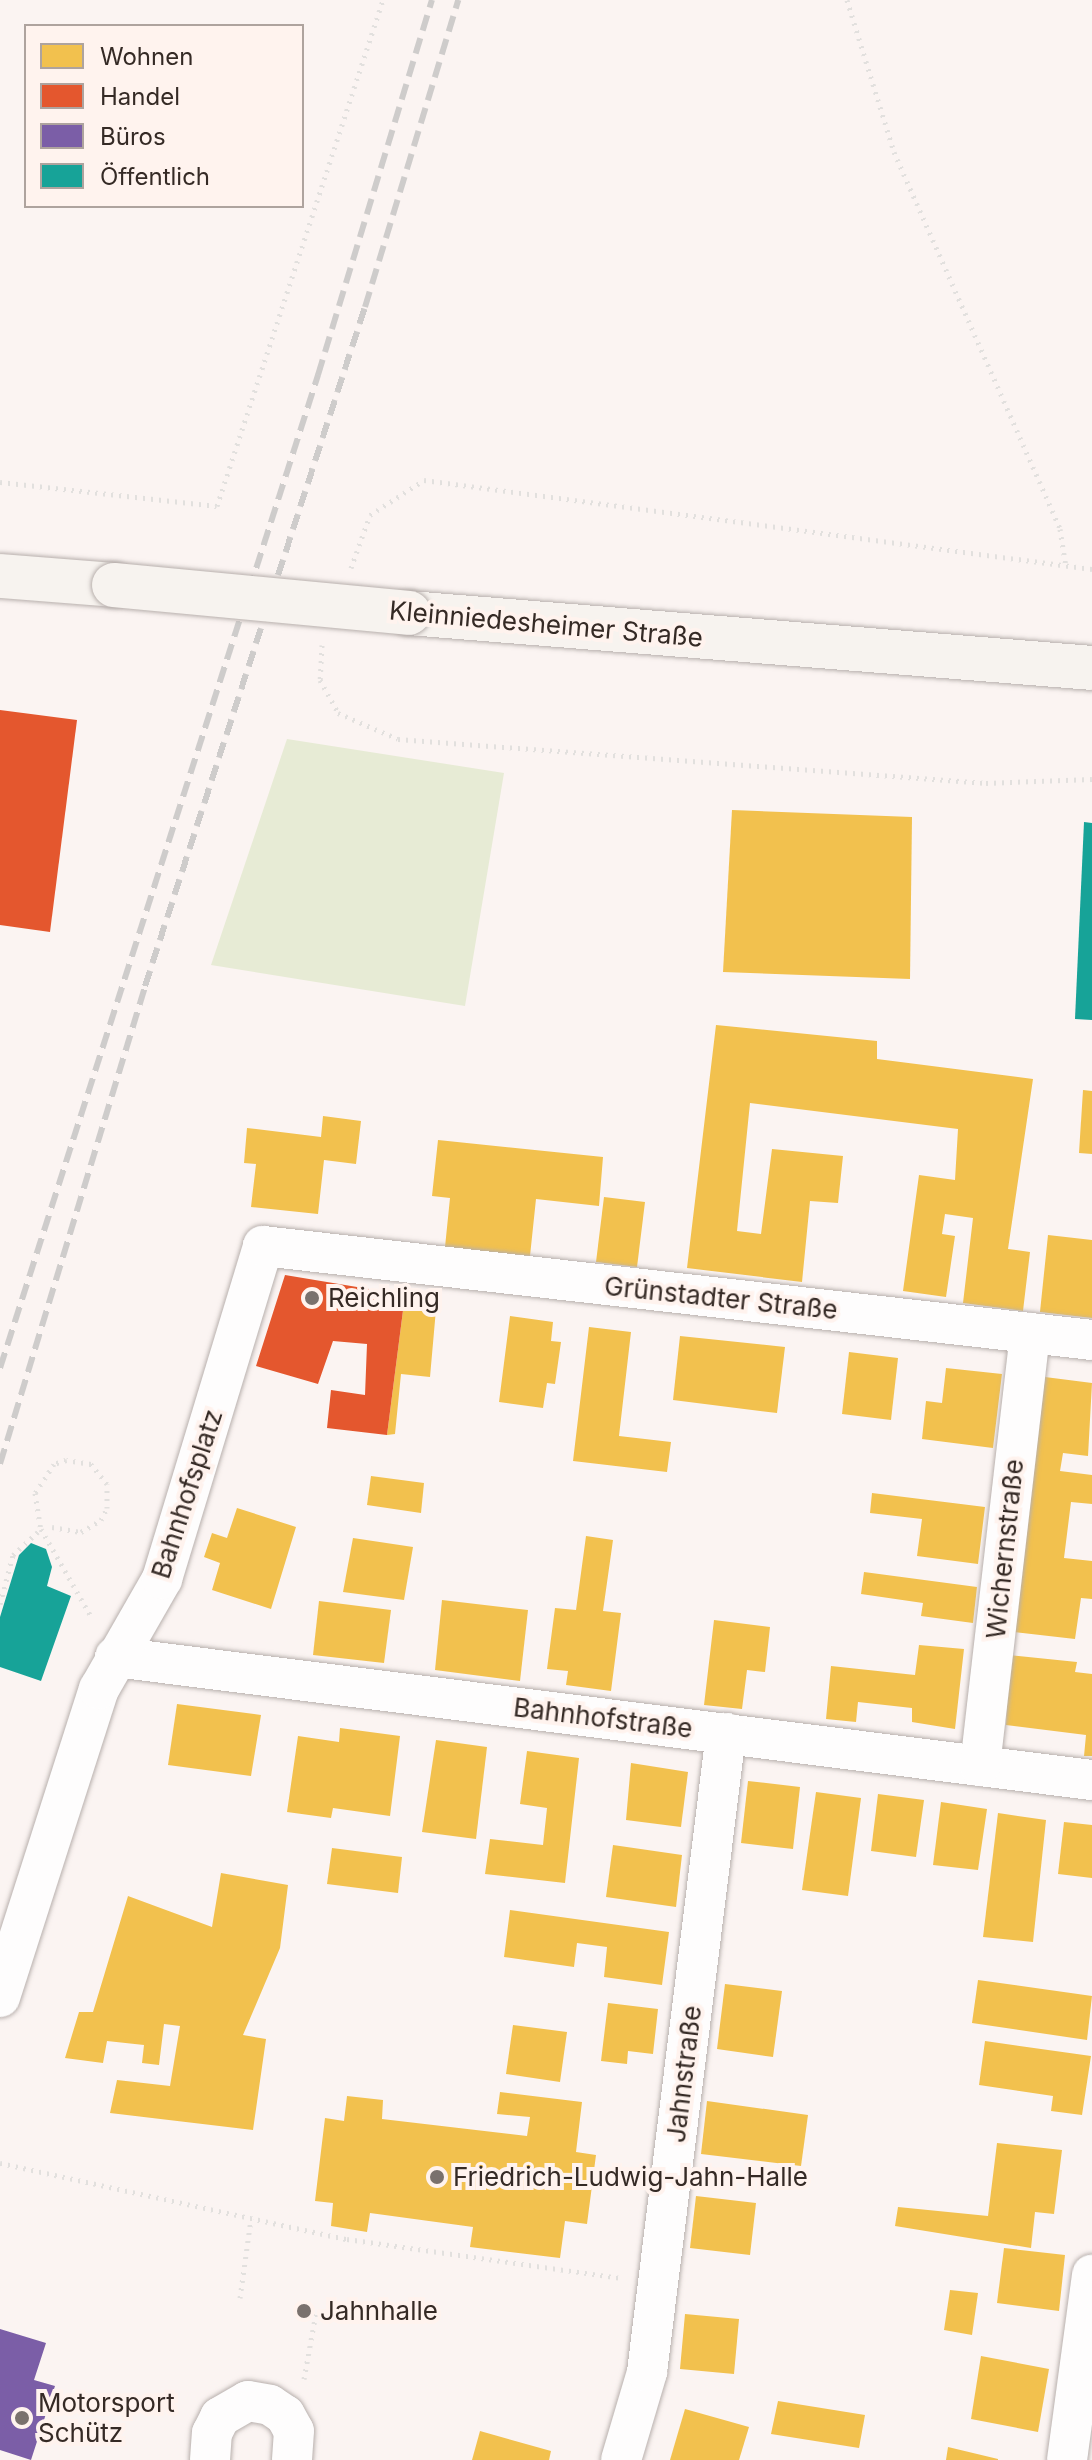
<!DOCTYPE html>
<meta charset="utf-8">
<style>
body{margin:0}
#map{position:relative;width:1092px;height:2460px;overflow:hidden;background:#fbf4f2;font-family:Inter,sans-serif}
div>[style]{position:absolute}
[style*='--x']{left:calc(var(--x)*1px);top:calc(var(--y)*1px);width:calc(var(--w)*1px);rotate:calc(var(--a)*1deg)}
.green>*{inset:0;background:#e7ebd5}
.homes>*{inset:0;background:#f2c14e}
.shops>*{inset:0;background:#e4572e}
.offices>*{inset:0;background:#7b5ea7}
.public>*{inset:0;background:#17a398}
.path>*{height:5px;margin-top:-2.5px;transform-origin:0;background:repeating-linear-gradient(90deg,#e2e0de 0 2px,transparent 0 8px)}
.roads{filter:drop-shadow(0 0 2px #b8b0ad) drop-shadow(0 0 2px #b8b0ad)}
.street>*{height:40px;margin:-20px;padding:0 20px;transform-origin:20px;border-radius:20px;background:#fefdfd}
.secondary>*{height:44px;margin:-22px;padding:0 22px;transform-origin:22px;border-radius:22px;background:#f7f3ef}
.rail>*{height:6px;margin-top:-3px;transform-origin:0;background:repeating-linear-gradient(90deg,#cecccb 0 16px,transparent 0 24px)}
.bridges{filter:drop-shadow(0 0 2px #b8b0ad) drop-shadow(0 0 2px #b8b0ad)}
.secondary-bridge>*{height:44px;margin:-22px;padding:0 22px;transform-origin:22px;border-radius:22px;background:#f7f3ef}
.dots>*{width:22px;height:22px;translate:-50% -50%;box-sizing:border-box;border:4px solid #fff3ee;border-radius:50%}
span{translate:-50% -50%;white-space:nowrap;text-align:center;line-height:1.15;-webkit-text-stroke:8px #fff3ee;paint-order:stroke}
.street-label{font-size:26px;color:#352a25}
.poi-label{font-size:26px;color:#352a25}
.left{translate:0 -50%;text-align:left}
.legend{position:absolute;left:24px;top:24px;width:280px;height:184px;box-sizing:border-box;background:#fff3ee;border:2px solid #aea39e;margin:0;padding:10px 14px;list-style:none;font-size:24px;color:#352a25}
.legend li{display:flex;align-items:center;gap:16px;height:40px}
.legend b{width:40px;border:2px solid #aea39e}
</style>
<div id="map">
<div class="green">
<div style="clip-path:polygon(287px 739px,504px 773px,465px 1006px,211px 965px)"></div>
</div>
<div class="homes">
<div style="clip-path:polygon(732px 810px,912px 817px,910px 979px,723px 972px)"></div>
<div style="clip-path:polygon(716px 1025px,877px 1041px,877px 1059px,1033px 1079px,1008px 1249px,1030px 1252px,1023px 1311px,963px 1303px,973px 1218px,945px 1214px,942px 1234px,955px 1236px,946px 1297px,903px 1291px,919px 1175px,955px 1180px,958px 1129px,750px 1103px,737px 1231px,761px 1234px,772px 1149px,843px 1156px,838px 1203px,810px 1201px,802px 1282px,687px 1268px)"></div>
<div style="clip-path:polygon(1083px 1090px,1092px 1091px,1092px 1154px,1079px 1153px)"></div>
<div style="clip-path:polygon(323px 1116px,361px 1121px,356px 1164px,324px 1160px,318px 1214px,251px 1207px,256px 1164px,244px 1163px,247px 1128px,321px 1137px)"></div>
<div style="clip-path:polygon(438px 1140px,603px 1157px,599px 1206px,536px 1199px,530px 1256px,445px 1247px,450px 1198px,432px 1196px)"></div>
<div style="clip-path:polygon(604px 1197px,645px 1202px,637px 1267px,596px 1262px)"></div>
<div style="clip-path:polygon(1048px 1235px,1092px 1240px,1092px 1318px,1040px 1312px)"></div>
<div style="clip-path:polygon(405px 1295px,437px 1298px,430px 1377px,401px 1374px,395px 1434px,387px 1435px)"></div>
<div style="clip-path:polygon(510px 1316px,553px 1322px,551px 1341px,561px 1342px,555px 1384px,547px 1383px,543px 1408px,499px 1402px)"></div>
<div style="clip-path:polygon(589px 1327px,631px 1332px,619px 1436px,671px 1442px,667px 1472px,573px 1461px)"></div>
<div style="clip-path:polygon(680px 1336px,785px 1347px,777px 1413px,673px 1400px)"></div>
<div style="clip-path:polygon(849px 1352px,898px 1358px,891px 1420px,842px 1414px)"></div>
<div style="clip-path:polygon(946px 1368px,1002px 1374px,993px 1448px,922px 1439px,926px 1401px,942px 1403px)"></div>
<div style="clip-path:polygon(1045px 1377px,1092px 1383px,1088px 1456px,1063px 1453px,1060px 1471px,1092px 1475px,1092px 1504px,1071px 1502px,1064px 1558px,1092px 1561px,1092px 1599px,1081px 1598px,1075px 1639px,1013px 1632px)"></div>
<div style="clip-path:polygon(371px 1476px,424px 1483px,421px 1513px,367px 1505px)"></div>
<div style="clip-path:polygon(872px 1493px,985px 1507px,978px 1564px,917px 1556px,922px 1519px,870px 1513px)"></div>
<div style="clip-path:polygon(237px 1508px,296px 1527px,271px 1609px,212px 1590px,220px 1563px,204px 1557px,212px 1533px,227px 1538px)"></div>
<div style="clip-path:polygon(586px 1536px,613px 1540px,603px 1611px,621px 1613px,611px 1691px,566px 1685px,568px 1671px,547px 1669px,555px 1608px,576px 1610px)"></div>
<div style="clip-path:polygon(353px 1538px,413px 1547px,404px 1600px,343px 1592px)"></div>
<div style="clip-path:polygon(864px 1572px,977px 1587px,973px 1623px,921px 1616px,923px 1603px,861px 1594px)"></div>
<div style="clip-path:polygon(442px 1600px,528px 1610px,520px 1681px,435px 1670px)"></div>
<div style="clip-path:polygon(319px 1601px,391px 1610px,384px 1663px,313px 1655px)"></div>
<div style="clip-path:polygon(714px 1620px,770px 1627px,765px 1672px,747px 1670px,742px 1709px,704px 1705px)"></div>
<div style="clip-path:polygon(919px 1645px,964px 1649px,955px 1729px,912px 1722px,912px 1708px,858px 1702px,856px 1722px,826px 1719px,831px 1666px,915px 1675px)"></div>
<div style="clip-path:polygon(1009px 1655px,1077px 1662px,1075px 1672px,1092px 1674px,1092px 1756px,1084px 1756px,1086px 1735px,1006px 1725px)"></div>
<div style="clip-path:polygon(177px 1704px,261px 1715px,251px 1776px,168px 1765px)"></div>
<div style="clip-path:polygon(340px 1728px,400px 1736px,390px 1816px,333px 1808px,331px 1818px,287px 1812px,298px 1736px,339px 1742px)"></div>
<div style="clip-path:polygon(436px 1740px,487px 1747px,476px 1839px,422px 1832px)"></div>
<div style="clip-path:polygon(527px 1751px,579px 1758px,565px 1883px,485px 1874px,490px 1839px,543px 1845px,547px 1808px,520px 1804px)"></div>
<div style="clip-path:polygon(631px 1763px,688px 1772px,681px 1827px,626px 1820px)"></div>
<div style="clip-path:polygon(748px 1781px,800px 1787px,793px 1849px,741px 1843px)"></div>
<div style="clip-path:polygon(816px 1792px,861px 1798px,848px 1896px,802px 1890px)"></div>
<div style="clip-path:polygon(878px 1794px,924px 1800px,916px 1857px,871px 1851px)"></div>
<div style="clip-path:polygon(941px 1802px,987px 1809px,978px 1870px,933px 1865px)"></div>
<div style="clip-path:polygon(998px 1813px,1046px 1820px,1033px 1942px,983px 1937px)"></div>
<div style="clip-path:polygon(1064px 1822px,1092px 1825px,1092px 1878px,1058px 1874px)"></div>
<div style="clip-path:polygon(613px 1845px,682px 1855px,676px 1907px,606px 1897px)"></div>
<div style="clip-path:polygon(332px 1848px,402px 1857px,398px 1893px,327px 1884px)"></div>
<div style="clip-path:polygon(221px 1873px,288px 1885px,280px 1948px,243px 2035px,266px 2039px,253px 2130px,110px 2113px,117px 2080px,170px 2086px,180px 2026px,164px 2024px,159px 2065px,142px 2063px,144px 2045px,107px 2041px,103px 2063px,65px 2058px,79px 2012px,93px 2012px,128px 1896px,212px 1927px)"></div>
<div style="clip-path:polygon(510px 1910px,669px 1932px,662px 1985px,604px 1977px,607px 1947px,577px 1943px,574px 1967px,504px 1957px)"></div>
<div style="clip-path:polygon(978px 1980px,1092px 1996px,1087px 2040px,972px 2023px)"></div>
<div style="clip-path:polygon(725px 1984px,782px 1991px,773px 2057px,717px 2049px)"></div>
<div style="clip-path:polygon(608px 2003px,658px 2009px,653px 2054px,628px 2051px,627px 2064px,601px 2061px)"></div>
<div style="clip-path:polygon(513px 2025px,567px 2032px,560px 2082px,506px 2074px)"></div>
<div style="clip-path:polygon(985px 2041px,1091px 2056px,1082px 2115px,1051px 2111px,1053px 2096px,979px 2085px)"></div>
<div style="clip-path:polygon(500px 2092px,582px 2102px,576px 2152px,596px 2155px,587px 2224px,565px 2221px,560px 2258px,470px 2247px,473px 2227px,370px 2213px,367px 2232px,331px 2226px,333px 2203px,315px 2201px,325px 2118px,344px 2121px,347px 2096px,383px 2100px,382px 2119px,527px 2136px,530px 2117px,497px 2114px)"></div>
<div style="clip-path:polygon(707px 2101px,808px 2115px,801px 2166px,701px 2154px)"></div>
<div style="clip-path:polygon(997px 2143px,1062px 2150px,1054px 2214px,1035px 2212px,1031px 2248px,895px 2226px,898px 2207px,988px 2216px)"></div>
<div style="clip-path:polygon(696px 2196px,756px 2203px,750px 2255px,690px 2248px)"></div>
<div style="clip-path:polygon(1004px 2248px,1065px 2255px,1059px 2311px,997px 2303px)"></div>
<div style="clip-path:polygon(950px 2290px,978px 2293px,972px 2335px,944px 2330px)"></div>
<div style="clip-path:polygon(685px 2314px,739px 2319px,734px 2374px,680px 2369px)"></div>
<div style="clip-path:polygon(981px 2356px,1049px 2369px,1038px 2432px,971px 2419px)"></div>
<div style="clip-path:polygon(778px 2401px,865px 2415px,859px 2448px,771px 2434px)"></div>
<div style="clip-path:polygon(685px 2409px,749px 2427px,739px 2460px,670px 2460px)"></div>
<div style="clip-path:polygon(480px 2431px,551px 2451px,549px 2460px,472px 2460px)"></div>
<div style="clip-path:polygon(948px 2447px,998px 2459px,998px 2460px,946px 2460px)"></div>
</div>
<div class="shops">
<div style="clip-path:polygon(0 710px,77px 720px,50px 932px,0 925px)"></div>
<div style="clip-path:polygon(285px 1275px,405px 1295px,387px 1435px,327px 1428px,331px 1390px,365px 1395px,367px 1344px,333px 1341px,318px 1384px,256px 1366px)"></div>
</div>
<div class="offices">
<div style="clip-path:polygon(0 2329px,46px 2343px,34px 2380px,55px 2386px,31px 2460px,0 2450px)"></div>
</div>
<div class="public">
<div style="clip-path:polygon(1084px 822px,1092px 823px,1092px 1020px,1075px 1019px)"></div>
<div style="clip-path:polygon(31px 1543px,46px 1549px,52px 1567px,47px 1586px,71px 1596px,41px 1681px,0 1667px,0 1617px,19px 1555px)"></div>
</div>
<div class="path">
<div style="--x:847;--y:0;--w:159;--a:72.8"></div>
<div style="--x:894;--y:152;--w:412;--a:66.2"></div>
<div style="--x:1060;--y:529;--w:37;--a:81"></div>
<div style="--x:0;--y:482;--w:218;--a:6.3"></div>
<div style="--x:217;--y:506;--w:533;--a:-71.84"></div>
<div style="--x:351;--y:568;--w:56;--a:-70.3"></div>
<div style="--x:370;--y:515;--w:64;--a:-32.9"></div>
<div style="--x:424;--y:480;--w:674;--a:7.59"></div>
<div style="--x:322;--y:645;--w:35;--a:93"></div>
<div style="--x:320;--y:680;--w:38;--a:61"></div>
<div style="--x:338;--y:713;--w:65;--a:23.4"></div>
<div style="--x:398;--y:739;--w:590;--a:4.28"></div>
<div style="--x:986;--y:783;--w:106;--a:-2.2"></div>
<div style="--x:52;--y:1527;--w:29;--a:10"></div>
<div style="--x:81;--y:1532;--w:23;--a:-31"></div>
<div style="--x:101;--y:1520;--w:13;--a:-63"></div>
<div style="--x:107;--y:1508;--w:24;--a:-90"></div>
<div style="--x:107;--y:1484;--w:26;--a:-129"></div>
<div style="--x:91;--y:1464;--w:25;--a:-171"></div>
<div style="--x:66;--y:1460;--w:13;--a:162"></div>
<div style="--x:54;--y:1464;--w:35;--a:123"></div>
<div style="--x:35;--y:1493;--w:36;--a:81"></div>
<div style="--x:41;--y:1529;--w:103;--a:60.2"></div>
<div style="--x:0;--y:1604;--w:51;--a:-75.1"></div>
<div style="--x:13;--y:1555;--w:38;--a:-43"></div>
<div style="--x:0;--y:2163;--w:355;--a:12.4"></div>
<div style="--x:347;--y:2239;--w:276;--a:8.1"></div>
<div style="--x:240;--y:2298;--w:80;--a:-82.1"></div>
<div style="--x:304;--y:2379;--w:67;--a:-79.7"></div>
</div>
<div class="roads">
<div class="street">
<div style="--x:115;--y:1657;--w:985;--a:7.18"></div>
<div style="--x:980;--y:1766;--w:436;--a:-83.4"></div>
<div style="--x:0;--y:1997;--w:324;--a:-72.2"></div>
<div style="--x:99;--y:1689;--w:127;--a:-60.2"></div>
<div style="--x:162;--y:1579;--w:348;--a:-73.1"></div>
<div style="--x:263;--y:1246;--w:834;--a:6.47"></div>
<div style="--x:210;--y:2460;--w:27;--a:-86"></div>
<div style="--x:212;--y:2433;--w:18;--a:-63"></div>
<div style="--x:220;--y:2417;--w:32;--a:-30"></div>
<div style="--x:248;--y:2401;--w:22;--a:10"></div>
<div style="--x:270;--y:2405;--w:18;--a:34"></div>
<div style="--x:285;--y:2415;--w:18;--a:61"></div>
<div style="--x:294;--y:2431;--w:29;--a:94"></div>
<div style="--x:621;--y:2460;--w:92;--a:-73.5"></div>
<div style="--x:647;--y:2372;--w:644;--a:-82.95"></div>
<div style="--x:1067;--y:2460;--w:187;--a:-82.3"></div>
</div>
<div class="secondary">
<div style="--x:0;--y:576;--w:114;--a:4.5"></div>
<div style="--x:409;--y:613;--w:685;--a:4.6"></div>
</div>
</div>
<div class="rail">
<div style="--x:0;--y:1368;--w:1043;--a:-72.24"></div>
<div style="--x:318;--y:375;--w:392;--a:-73.1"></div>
<div style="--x:0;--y:1464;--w:500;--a:-73.1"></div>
<div style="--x:145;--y:986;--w:714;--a:-72.05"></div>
<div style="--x:365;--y:307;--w:321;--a:-73.1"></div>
</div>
<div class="bridges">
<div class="secondary-bridge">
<div style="--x:114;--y:585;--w:296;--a:5.4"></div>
</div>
</div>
<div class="dots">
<div style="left:312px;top:1298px;background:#7a716d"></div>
<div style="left:437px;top:2177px;background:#7a716d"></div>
<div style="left:304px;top:2311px;background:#7a716d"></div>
<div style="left:22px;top:2418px;background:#7a716d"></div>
</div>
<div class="street-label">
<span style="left:546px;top:624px;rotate:5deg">Kleinniedesheimer Straße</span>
<span style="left:721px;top:1298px;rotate:6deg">Grünstadter Straße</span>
<span style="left:187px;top:1494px;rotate:-72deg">Bahnhofsplatz</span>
<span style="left:1005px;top:1549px;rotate:-84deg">Wichernstraße</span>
<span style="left:603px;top:1718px;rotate:7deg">Bahnhofstraße</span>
<span style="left:684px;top:2074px;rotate:-83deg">Jahnstraße</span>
</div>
<div class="poi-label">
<span class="left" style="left:328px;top:1298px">Reichling</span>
<span class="left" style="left:453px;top:2177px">Friedrich-Ludwig-Jahn-Halle</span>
<span class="left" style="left:320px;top:2311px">Jahnhalle</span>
<span class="left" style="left:38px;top:2418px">Motorsport<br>Schütz</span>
</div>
<ul class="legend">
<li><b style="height:22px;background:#f2c14e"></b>Wohnen</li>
<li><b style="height:22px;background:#e4572e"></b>Handel</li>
<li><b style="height:22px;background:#7b5ea7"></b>Büros</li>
<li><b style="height:22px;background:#17a398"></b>Öffentlich</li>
</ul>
</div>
